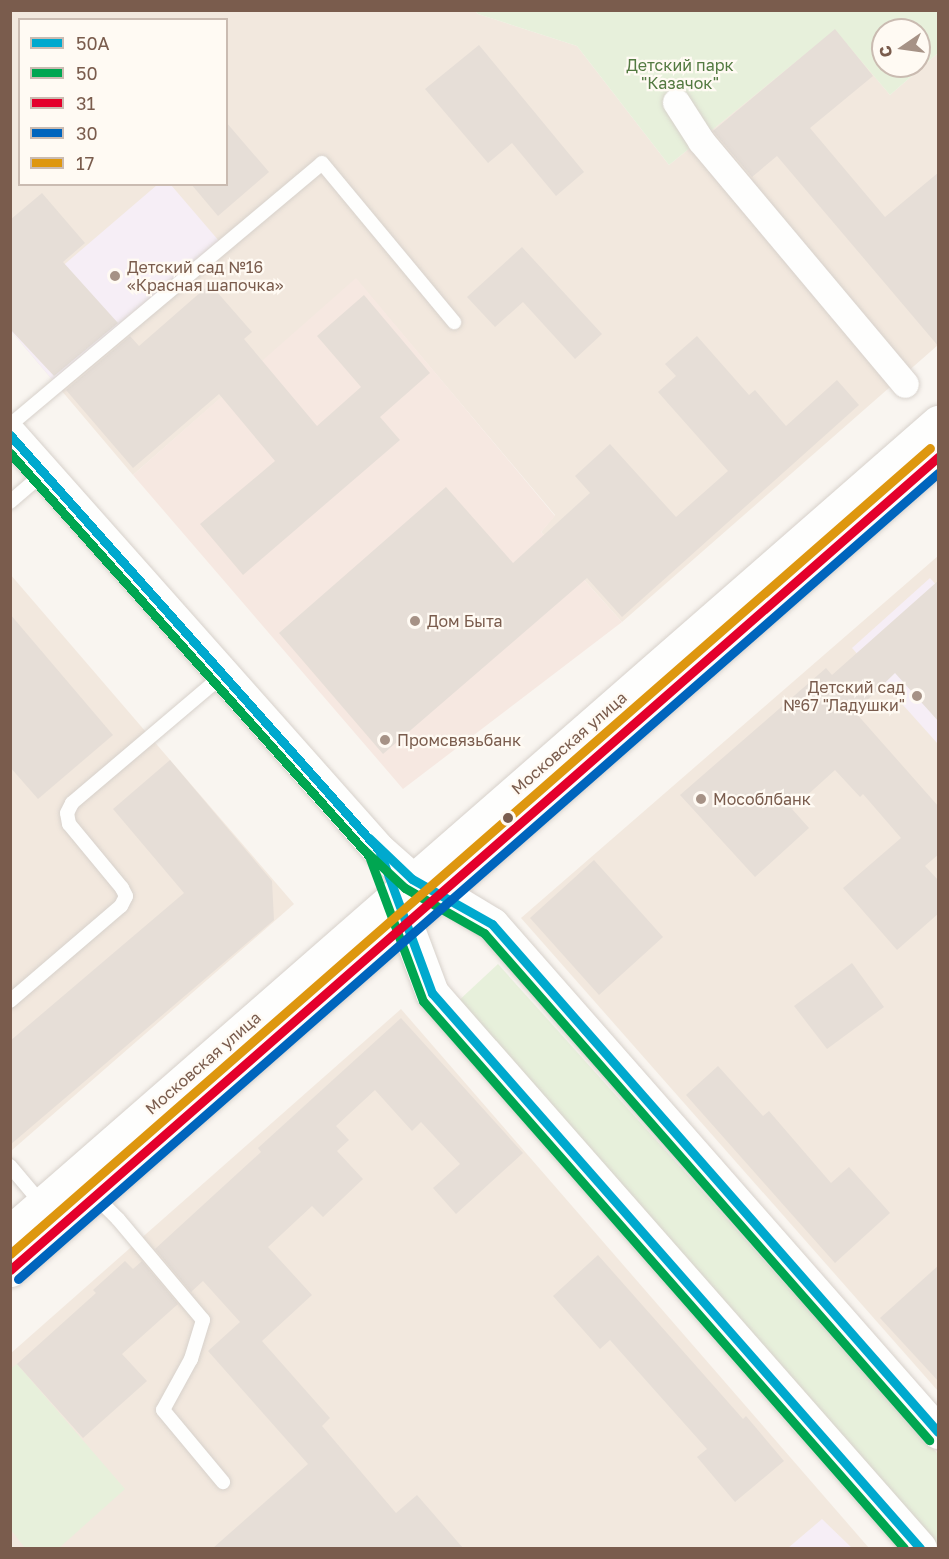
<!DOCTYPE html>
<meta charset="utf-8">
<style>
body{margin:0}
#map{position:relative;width:949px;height:1559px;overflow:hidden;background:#f9f5f0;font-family:"Golos Text",sans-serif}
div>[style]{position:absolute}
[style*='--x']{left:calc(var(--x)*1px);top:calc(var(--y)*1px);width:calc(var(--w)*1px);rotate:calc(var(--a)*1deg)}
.residential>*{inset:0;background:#f2e8de}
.commercial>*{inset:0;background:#f6e8e1}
.education>*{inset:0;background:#f6eef6}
.green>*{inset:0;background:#e7f0db}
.building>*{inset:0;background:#e6ded7}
.roads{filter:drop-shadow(0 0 2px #d7d1cb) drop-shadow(0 0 2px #d7d1cb)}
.lane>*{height:14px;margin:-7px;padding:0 7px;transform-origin:7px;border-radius:7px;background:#fefefd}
.street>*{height:27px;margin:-13.5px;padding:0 13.5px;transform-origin:13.5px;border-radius:13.5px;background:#fefefd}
.secondary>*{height:33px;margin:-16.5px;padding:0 16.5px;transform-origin:16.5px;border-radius:16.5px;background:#fefefd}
.bus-1>*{height:9px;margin:-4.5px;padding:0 4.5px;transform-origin:4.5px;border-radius:4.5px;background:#00a9ce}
.bus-2>*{height:9px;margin:-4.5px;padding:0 4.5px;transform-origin:4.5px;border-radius:4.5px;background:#00a651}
.bus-3>*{height:9px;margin:-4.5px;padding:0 4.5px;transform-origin:4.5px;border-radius:4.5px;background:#e4002b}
.bus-4>*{height:9px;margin:-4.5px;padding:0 4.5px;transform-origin:4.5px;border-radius:4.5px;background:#0065bd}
.bus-5>*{height:9px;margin:-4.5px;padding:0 4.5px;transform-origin:4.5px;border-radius:4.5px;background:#de970f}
.dots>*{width:16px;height:16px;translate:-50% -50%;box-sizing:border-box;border:3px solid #fffaf3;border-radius:50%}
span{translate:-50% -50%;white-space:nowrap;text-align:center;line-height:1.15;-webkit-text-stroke:4.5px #fffaf3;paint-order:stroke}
.park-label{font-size:16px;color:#537a41}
.poi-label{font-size:16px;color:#7a5c4d}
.left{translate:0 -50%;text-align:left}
.right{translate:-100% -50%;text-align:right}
.street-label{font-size:16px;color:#7a5c4d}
.frame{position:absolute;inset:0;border:12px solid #7a5c4d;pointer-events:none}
.legend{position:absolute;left:18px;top:18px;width:210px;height:168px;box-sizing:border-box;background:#fffaf3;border:2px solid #cabbb1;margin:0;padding:8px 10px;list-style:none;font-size:18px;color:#7a5c4d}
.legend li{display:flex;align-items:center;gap:12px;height:30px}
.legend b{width:30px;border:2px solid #cabbb1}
.north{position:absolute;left:871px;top:18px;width:60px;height:60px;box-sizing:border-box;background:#fffaf3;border:2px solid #cabbb1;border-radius:50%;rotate:257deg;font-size:16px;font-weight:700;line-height:24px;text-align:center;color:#7a5c4d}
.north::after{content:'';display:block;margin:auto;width:21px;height:27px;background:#a69286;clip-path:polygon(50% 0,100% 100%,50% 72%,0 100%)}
</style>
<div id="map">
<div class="residential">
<div style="clip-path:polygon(evenodd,10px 11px,475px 11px,478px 14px,577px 46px,669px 165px,835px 29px,890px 95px,938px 53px,938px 345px,622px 622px,541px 532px,555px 515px,356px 279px,133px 475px,11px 331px,10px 11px,20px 20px,226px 20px,226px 184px,20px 184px,20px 20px)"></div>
<div style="clip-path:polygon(938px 556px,938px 1391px,521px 918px)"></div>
<div style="clip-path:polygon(10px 574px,294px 904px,11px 1151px,10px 1151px)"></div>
<div style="clip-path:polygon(401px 1009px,869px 1548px,11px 1548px,10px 1354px)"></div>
</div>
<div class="commercial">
<div style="clip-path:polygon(356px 278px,555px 516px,541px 532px,622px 622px,403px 789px,133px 475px)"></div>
</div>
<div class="education">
<div style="clip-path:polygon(157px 185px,171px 185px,219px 241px,55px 383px,11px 331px,10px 311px)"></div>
<div style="clip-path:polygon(930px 578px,938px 587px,938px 744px,852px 648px)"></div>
<div style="clip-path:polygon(822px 1519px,852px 1548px,788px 1548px)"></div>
</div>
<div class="green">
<div style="clip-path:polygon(evenodd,475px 11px,938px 11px,938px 53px,890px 95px,835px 30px,669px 165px,577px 46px,478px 14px,475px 11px,883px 30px,919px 30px,919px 66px,883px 66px,883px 30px)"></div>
<div style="clip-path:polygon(498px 964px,938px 1454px,938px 1548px,931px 1548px,455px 1004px)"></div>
<div style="clip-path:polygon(17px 1364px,125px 1489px,59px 1548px,25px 1548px,11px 1530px,10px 1369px)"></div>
</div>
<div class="building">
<div style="clip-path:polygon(835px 29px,873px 76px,810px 128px,885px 217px,939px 172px,939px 347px,777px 156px,752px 177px,713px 131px)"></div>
<div style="clip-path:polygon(479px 45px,584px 172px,556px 196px,512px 143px,488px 163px,425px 89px)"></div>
<div style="clip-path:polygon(226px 122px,269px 172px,218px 216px,191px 184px,226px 184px)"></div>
<div style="clip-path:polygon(42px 193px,85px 243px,63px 262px,118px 323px,54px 376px,10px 329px,10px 220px)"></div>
<div style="clip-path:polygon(522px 247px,602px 334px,575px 359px,523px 302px,495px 327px,467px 297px)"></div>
<div style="clip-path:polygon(210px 284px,252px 332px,244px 339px,317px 426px,361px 387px,317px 336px,364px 295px,430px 373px,380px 417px,400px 440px,243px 575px,200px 524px,275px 461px,219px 394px,133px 468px,66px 390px,130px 336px,139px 346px)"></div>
<div style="clip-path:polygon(697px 336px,749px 395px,755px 390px,786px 426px,837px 380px,859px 405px,622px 617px,587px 578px,383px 754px,279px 633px,446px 487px,513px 563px,590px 493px,575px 476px,610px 444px,676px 517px,728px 471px,658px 392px,676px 376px,665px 364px)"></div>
<div style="clip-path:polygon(939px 580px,939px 722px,895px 673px,855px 712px,939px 807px,939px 854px,925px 866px,939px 881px,939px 913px,897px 950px,843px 888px,901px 838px,863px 794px,860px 797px,835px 770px,792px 809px,809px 828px,755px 877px,680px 795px,826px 668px,832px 675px)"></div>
<div style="clip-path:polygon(10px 614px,113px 735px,38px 799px,10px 767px)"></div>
<div style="clip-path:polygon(170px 760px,272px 881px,274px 920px,10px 1145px,10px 1041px,184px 893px,113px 809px)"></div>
<div style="clip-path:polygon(594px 860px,663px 937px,599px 995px,530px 918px)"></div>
<div style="clip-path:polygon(852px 963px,884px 1007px,827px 1049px,794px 1006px)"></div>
<div style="clip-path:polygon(401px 1018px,523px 1153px,456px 1214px,433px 1188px,460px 1164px,421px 1122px,412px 1131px,375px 1090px,336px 1126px,349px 1140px,337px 1151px,363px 1179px,323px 1217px,312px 1206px,268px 1247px,312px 1295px,262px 1341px,330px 1418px,322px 1426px,396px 1513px,417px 1495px,463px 1548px,213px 1548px,308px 1464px,208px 1351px,240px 1322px,203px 1281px,191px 1292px,155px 1249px,261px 1152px,258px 1148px)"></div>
<div style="clip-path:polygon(718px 1066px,763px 1116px,769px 1111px,831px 1183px,849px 1167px,890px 1213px,835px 1263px,686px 1095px)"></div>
<div style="clip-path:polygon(598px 1255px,743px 1419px,746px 1416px,784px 1461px,735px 1502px,697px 1457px,707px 1449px,610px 1340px,600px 1349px,553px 1296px)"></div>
<div style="clip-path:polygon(125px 1261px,133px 1269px,142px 1261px,178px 1304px,122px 1354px,147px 1381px,83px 1438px,17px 1364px,96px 1293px,93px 1290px)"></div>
<div style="clip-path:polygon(939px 1265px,939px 1382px,880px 1318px)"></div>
</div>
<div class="roads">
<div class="lane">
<div style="--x:10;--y:425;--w:407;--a:-40"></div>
<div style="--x:322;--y:163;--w:207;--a:50.3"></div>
<div style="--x:10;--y:502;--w:46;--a:-40.6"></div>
<div style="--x:10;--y:1001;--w:146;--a:-40.6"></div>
<div style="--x:121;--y:906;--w:11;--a:-63"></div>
<div style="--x:126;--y:896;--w:9;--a:-117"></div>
<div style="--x:122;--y:888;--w:83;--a:-129.6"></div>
<div style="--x:69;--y:824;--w:11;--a:-100"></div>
<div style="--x:67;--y:813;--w:11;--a:-63"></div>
<div style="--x:72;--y:803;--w:199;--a:-40.3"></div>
<div style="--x:10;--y:1166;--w:50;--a:49.9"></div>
<div style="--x:95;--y:1196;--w:33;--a:45"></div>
<div style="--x:118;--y:1219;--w:132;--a:49.9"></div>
<div style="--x:203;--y:1320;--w:41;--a:107.1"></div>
<div style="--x:191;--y:1359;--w:58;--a:118.8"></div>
<div style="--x:163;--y:1410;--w:94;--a:50.2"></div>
</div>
<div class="street">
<div style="--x:676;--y:102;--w:46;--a:57.3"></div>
<div style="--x:701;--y:141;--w:317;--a:50"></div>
</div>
<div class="secondary">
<div style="--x:10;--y:434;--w:556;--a:48.43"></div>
<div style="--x:379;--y:850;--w:44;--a:41.3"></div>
<div style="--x:412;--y:879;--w:32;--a:26"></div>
<div style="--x:441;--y:893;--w:60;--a:31.3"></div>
<div style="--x:492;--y:924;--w:676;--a:48.72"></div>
<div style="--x:399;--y:905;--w:94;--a:69.4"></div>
<div style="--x:432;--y:993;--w:739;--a:48.68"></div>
<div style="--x:10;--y:1232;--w:1232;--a:-41.12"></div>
<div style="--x:10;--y:1270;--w:1234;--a:-41.22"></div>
</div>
</div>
<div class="bus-1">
<div style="--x:10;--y:435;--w:555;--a:48.36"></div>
<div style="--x:379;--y:850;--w:153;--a:69.7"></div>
<div style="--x:432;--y:993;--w:739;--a:48.68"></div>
<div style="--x:369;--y:838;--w:59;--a:43.6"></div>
<div style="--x:412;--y:879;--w:92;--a:29.4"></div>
<div style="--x:492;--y:924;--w:676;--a:48.72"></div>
</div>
<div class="bus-2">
<div style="--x:10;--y:453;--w:540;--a:48.3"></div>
<div style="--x:369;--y:856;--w:155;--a:69.6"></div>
<div style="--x:423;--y:1001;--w:728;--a:48.67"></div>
<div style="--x:361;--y:847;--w:60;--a:43"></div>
<div style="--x:405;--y:888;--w:91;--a:29.7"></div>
<div style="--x:484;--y:933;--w:675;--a:48.73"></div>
</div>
<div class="bus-3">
<div style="--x:10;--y:1270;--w:1234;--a:-41.22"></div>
</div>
<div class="bus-4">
<div style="--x:18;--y:1279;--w:1223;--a:-41.22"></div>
</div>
<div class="bus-5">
<div style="--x:10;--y:1254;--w:1223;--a:-41.22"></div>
</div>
<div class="dots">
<div style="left:115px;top:276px;background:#a69286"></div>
<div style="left:415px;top:621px;background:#a69286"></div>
<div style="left:917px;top:696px;background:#a69286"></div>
<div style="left:385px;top:740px;background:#a69286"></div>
<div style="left:701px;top:799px;background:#a69286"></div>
<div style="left:508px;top:818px;background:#7a5c4d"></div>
</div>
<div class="park-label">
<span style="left:680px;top:74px">Детский парк<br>"Казачок"</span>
</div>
<div class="poi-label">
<span class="left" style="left:127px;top:276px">Детский сад №16<br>«Красная шапочка»</span>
<span class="left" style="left:427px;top:621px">Дом Быта</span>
<span class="right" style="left:905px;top:696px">Детский сад<br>№67 "Ладушки"</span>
<span class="left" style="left:397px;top:740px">Промсвязьбанк</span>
<span class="left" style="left:713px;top:799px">Мособлбанк</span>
</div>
<div class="street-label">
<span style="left:569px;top:743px;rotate:-41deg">Московская улица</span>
<span style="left:203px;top:1063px;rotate:-41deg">Московская улица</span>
</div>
<div class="frame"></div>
<ul class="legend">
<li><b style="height:8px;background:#00a9ce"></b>50А</li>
<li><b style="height:8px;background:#00a651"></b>50</li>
<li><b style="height:8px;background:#e4002b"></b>31</li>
<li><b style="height:8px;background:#0065bd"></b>30</li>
<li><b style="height:8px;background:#de970f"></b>17</li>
</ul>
<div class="north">С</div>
</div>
